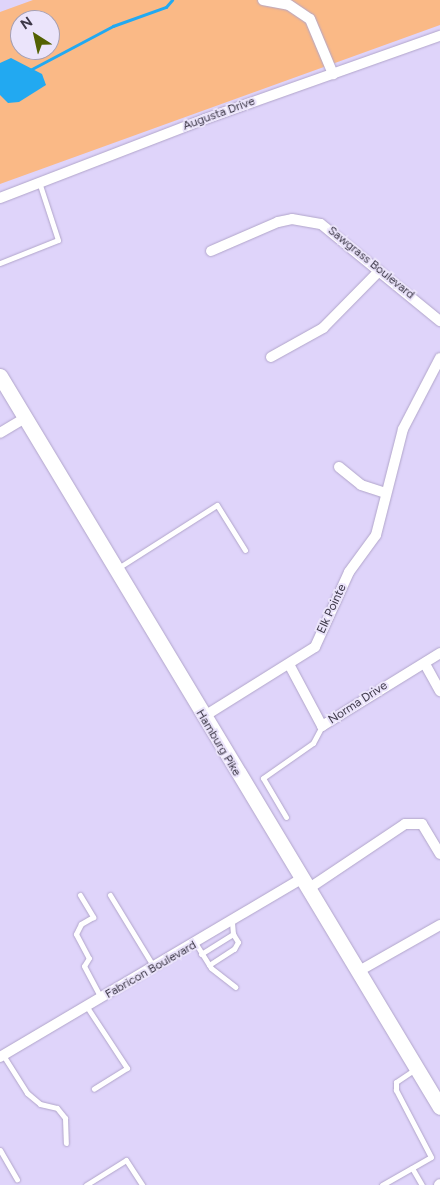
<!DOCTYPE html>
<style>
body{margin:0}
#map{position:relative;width:440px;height:1185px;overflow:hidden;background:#dfd4fa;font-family:Figtree,sans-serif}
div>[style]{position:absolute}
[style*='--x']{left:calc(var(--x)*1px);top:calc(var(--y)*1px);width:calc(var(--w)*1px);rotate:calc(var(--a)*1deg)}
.green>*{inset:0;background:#fab986}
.water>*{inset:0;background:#22a9f1}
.stream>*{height:2.5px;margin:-1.25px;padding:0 1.25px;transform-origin:1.25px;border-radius:1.25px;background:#22a9f1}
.roads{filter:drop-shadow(0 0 1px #b1a5ca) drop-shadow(0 0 1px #b1a5ca)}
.lane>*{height:5px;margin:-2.5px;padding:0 2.5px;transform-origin:2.5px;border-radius:2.5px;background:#fff}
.street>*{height:10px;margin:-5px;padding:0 5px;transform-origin:5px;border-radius:5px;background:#fff}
.primary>*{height:15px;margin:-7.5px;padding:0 7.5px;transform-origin:7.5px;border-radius:7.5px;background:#fff}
span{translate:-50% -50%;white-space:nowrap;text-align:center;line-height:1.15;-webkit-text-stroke:4px #ebe4fb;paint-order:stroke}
.street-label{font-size:12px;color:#3c3747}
.north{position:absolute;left:10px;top:10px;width:50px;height:50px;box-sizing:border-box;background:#ebe4fb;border:1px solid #a59fb3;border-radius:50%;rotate:325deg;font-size:14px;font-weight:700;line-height:20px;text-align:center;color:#3c3747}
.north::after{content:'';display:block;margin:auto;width:18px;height:22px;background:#536102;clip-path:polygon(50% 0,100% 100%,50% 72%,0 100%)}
</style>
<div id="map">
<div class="green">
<div style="clip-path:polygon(evenodd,33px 0,440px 0,440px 25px,0 184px,0 12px,33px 0,20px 20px,50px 20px,50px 50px,20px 50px,20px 20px)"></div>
</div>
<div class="water">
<div style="clip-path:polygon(11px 58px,42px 74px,46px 85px,19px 102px,8px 103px,0 95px,0 63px)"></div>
</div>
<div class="stream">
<div style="--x:30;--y:70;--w:94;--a:-27.9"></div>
<div style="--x:113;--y:26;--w:56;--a:-19.7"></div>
<div style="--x:166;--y:7;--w:9;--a:-49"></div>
</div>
<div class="roads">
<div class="lane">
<div style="--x:0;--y:263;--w:62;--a:-21.6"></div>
<div style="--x:58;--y:240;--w:61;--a:-108.1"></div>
<div style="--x:118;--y:568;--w:117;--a:-32.5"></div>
<div style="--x:217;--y:505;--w:53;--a:58.1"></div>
<div style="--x:286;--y:817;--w:45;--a:-120.5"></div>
<div style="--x:263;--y:778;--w:61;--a:-35"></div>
<div style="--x:313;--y:743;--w:19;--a:-62"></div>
<div style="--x:80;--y:895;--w:26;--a:59"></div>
<div style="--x:93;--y:917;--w:14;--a:150"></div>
<div style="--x:81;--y:924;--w:11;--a:117"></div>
<div style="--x:76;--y:934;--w:27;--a:62"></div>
<div style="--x:89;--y:958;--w:9;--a:122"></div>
<div style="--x:84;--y:966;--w:36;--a:62"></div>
<div style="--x:110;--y:895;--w:84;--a:58.6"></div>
<div style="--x:196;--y:944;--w:28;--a:58"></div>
<div style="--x:211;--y:968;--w:31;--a:38"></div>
<div style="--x:201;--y:954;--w:38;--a:-32"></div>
<div style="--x:233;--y:934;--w:12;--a:-95"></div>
<div style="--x:209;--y:965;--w:30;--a:-33"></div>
<div style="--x:234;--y:949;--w:8;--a:-60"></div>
<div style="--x:238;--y:942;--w:9;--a:-122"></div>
<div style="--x:87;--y:1007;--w:73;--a:56.7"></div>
<div style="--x:127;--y:1068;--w:39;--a:148"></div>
<div style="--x:3;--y:1055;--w:45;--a:57.7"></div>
<div style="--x:27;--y:1093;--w:17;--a:40"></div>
<div style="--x:40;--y:1104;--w:17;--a:13"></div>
<div style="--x:57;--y:1108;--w:13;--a:51"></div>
<div style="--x:65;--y:1118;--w:25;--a:88"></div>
<div style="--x:0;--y:1150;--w:34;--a:60"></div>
<div style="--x:412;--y:1168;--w:20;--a:60"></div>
<div style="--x:86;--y:1185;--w:47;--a:-32"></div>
<div style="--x:126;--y:1160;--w:30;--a:57"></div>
<div style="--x:382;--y:1185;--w:56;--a:-29.7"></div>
<div style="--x:431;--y:1157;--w:76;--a:-117.6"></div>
<div style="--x:396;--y:1090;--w:8;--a:-90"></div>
<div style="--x:396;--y:1082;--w:22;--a:-34"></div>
</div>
<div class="street">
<div style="--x:263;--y:0;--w:26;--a:11"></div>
<div style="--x:289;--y:5;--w:25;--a:34"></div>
<div style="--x:310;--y:19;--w:60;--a:67.3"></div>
<div style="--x:0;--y:198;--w:220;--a:-21.1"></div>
<div style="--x:205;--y:119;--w:249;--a:-19.5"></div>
<div style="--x:211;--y:251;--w:73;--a:-23.4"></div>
<div style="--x:278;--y:222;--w:14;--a:-12"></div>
<div style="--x:292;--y:219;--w:29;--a:10"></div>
<div style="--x:321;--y:224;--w:154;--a:39.2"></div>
<div style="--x:271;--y:357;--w:60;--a:-29.1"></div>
<div style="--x:323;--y:328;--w:80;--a:-45.5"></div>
<div style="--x:0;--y:433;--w:29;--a:-31"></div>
<div style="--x:339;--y:467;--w:28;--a:39"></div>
<div style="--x:361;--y:485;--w:25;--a:18"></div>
<div style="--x:425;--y:664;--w:31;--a:61"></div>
<div style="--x:290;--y:666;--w:68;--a:61.9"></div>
<div style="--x:322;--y:726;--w:139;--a:-31.7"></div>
<div style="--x:203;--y:717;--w:132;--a:-32"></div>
<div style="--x:315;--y:647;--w:82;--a:-65.6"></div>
<div style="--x:349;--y:572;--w:46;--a:-53.9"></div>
<div style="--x:376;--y:535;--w:109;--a:-75.7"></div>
<div style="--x:403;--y:429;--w:80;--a:-62.5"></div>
<div style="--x:308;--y:889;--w:117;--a:-33.8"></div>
<div style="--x:405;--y:824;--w:17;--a:0"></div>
<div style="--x:422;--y:824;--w:35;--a:59"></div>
<div style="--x:359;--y:971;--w:93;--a:-29.6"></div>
<div style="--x:0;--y:1057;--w:350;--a:-30.6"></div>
<div style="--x:439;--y:1185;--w:1;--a:-45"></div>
</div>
<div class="primary">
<div style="--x:0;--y:376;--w:853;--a:58.96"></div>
</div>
</div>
<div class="street-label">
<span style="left:219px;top:114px;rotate:-20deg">Augusta Drive</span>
<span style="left:371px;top:263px;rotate:39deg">Sawgrass Boulevard</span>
<span style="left:332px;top:609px;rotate:-65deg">Elk Pointe</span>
<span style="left:358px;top:703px;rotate:-33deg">Norma Drive</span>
<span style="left:218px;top:743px;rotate:59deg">Hamburg Pike</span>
<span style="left:151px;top:970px;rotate:-30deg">Fabricon Boulevard</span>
</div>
<div class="north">N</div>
</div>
